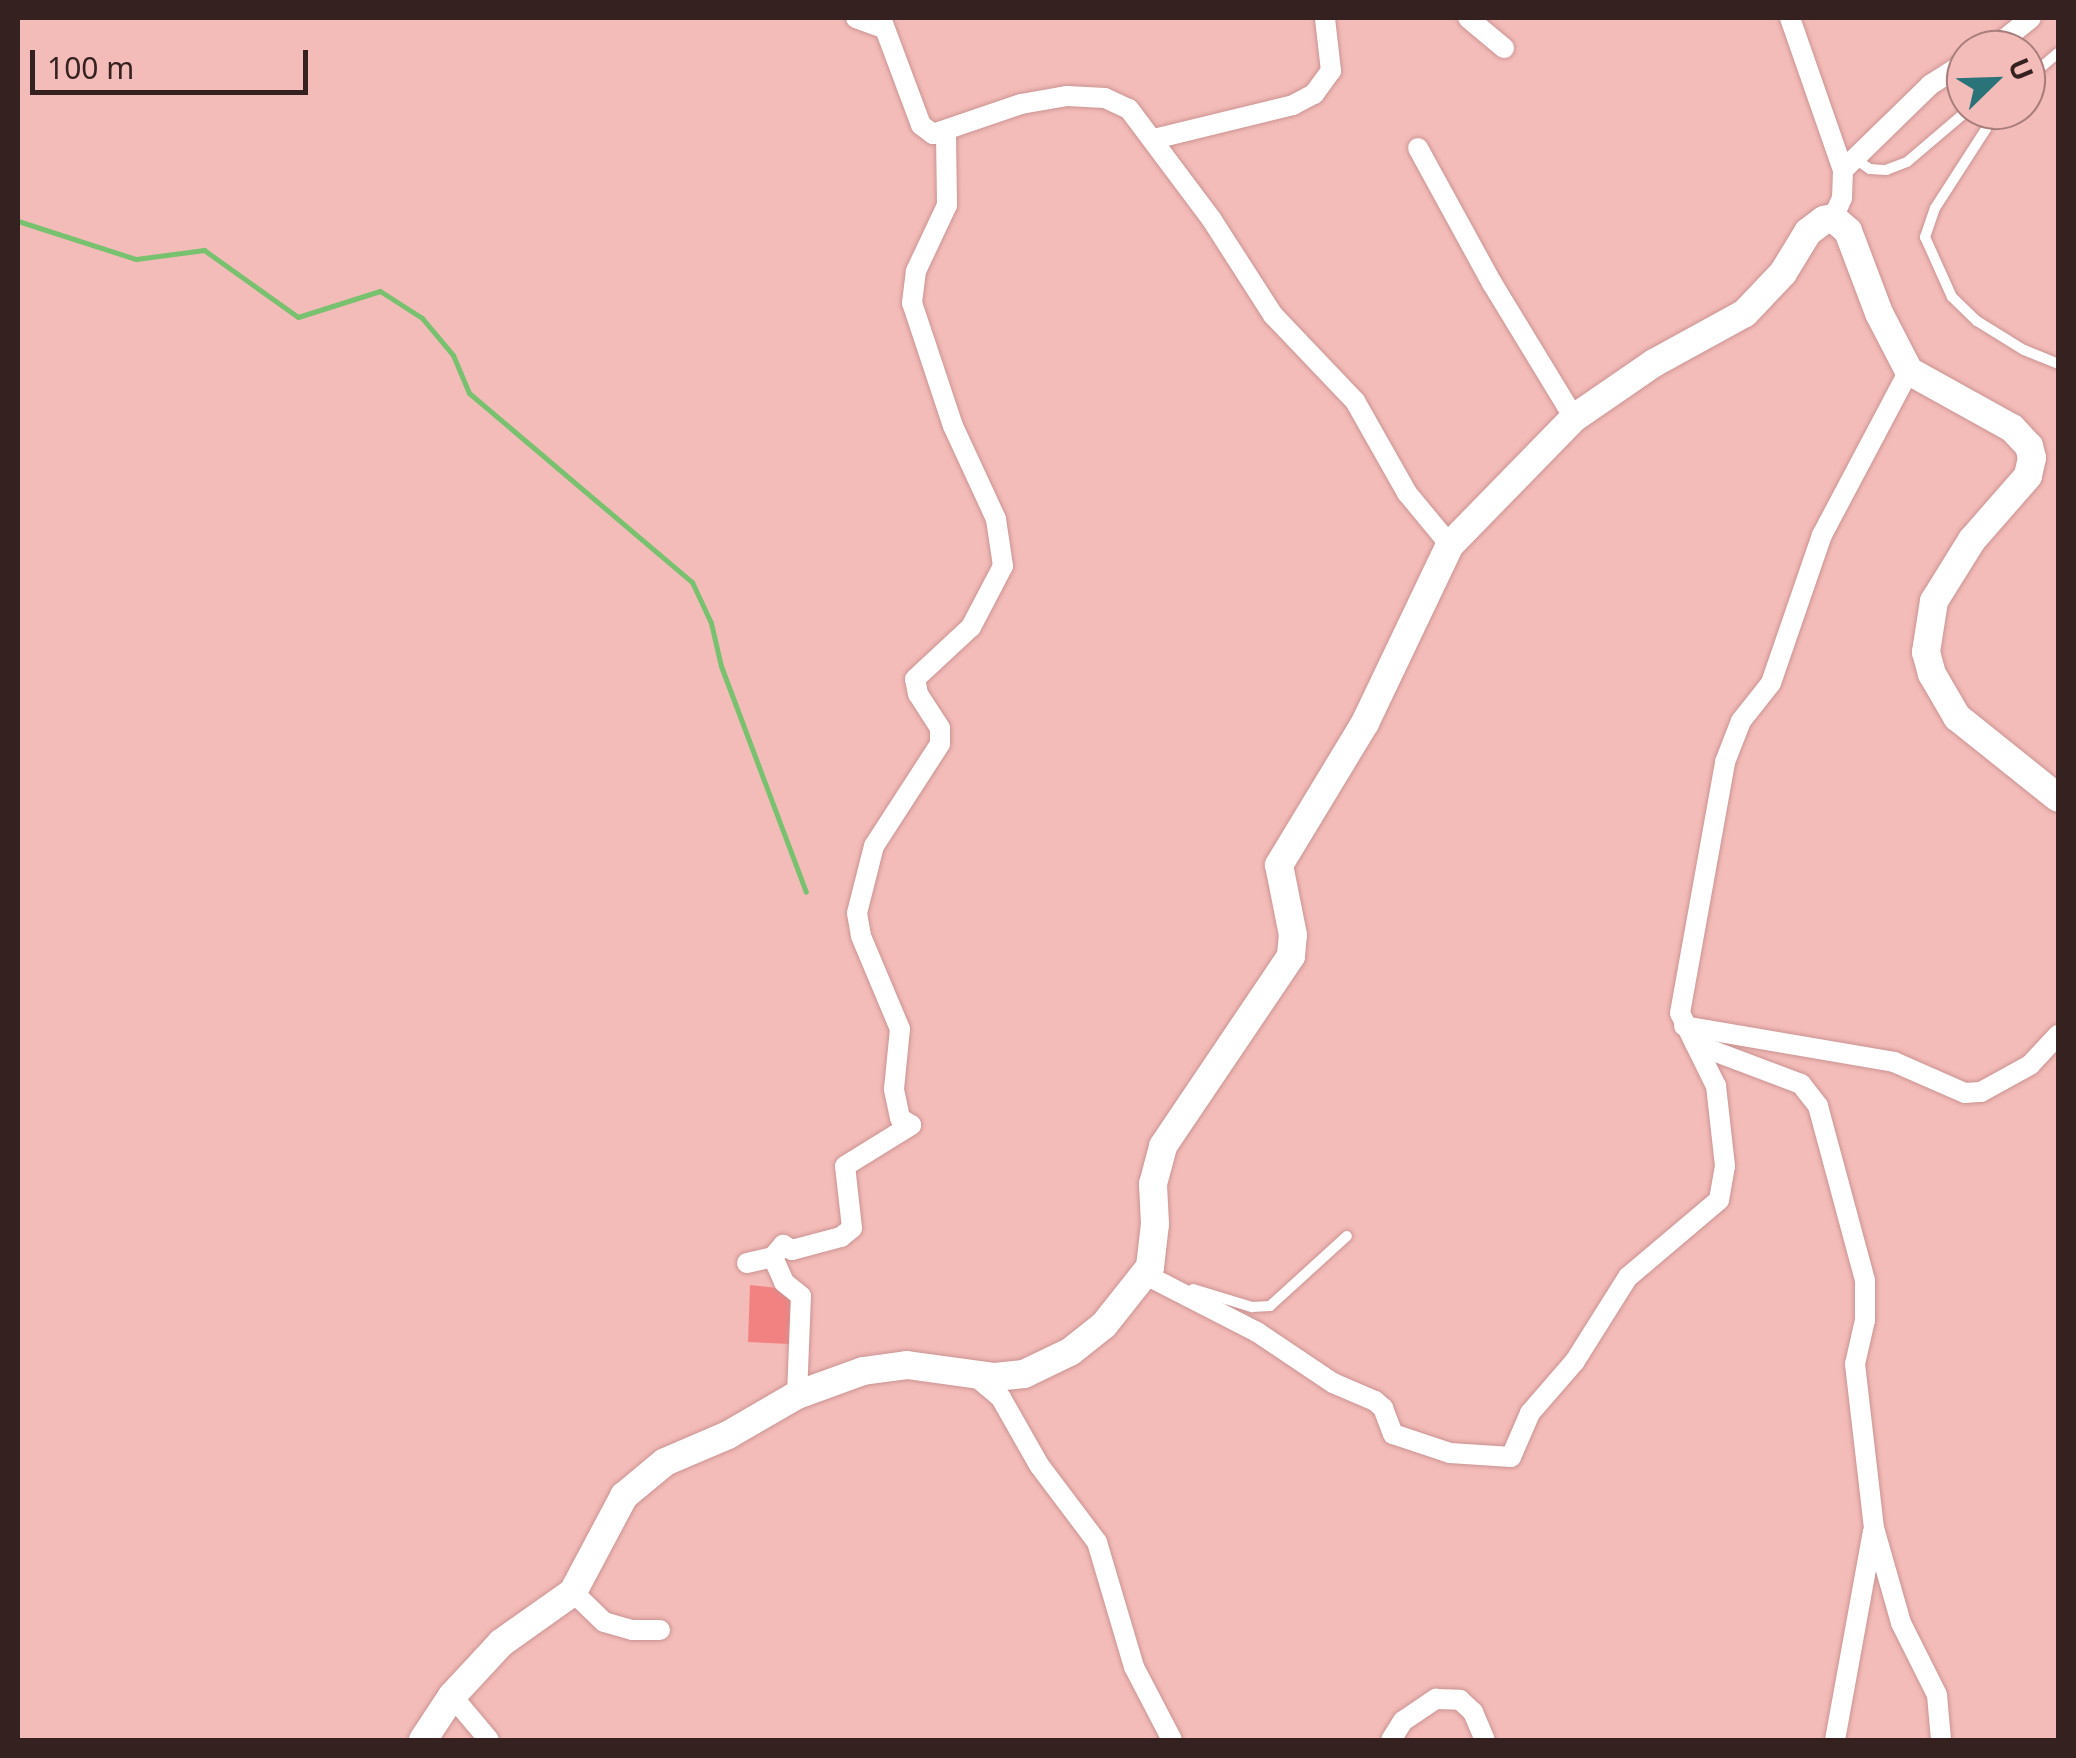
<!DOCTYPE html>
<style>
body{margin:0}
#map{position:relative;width:2076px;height:1758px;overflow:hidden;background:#f4bcb9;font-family:"Noto Sans",sans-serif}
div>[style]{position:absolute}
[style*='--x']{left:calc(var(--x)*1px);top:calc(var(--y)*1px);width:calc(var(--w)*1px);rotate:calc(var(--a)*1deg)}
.stream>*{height:5px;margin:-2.5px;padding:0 2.5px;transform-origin:2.5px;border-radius:2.5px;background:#78c16e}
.building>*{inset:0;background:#f28282}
.roads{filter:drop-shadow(0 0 2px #ca9492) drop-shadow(0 0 2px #ca9492)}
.lane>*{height:10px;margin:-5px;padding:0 5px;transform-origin:5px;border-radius:5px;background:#fff}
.street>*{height:20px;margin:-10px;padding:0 10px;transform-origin:10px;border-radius:10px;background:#fff}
.secondary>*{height:28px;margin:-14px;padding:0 14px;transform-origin:14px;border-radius:14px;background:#fff}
span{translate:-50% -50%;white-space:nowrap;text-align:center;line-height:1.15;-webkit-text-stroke:8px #f4bcb9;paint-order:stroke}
.frame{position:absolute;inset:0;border:20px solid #362121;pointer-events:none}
.north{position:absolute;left:1946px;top:30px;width:100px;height:100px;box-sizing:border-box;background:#f4bcb9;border:2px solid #a87e7c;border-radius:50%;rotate:67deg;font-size:28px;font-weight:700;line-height:40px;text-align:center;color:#362121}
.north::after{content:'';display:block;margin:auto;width:35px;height:45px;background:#2a7479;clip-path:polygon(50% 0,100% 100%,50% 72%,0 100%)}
.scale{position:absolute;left:30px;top:50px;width:278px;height:45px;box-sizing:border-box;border:5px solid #362121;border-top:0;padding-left:12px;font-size:30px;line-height:35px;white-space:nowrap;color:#362121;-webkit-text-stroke:8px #f4bcb9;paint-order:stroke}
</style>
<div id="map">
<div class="stream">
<div style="--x:18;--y:221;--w:124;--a:17.9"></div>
<div style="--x:136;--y:259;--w:69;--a:-7.5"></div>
<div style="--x:204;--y:250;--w:115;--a:35.5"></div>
<div style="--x:298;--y:317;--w:86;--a:-17.6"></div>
<div style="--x:380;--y:291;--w:50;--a:32.7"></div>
<div style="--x:422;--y:318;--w:48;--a:50"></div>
<div style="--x:453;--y:355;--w:41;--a:67.2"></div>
<div style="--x:469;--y:393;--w:292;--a:40.3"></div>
<div style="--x:692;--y:582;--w:45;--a:65.1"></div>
<div style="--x:711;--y:623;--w:44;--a:76.9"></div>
<div style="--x:721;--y:666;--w:241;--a:69.4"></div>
</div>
<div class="building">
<div style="clip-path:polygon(750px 1285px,794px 1290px,790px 1344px,748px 1342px)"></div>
</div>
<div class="roads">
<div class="lane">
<div style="--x:2026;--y:80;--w:42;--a:-40.2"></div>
<div style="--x:1992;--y:110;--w:20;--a:108"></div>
<div style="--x:1986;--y:129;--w:94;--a:122.8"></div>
<div style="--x:1935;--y:208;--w:31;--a:109"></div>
<div style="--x:1925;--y:237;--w:66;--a:65.8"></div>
<div style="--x:1952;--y:297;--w:35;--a:44"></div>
<div style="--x:1977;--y:321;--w:55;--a:31.7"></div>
<div style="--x:2024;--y:350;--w:37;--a:22"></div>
<div style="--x:1854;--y:158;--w:19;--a:35"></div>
<div style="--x:1870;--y:169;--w:16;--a:4"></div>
<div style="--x:1886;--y:170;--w:22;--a:-21"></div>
<div style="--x:1907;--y:162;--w:80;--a:-40.4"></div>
<div style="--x:1193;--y:1289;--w:62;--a:17"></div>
<div style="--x:1252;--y:1307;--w:18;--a:-3"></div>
<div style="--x:1270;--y:1306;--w:104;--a:-42.3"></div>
</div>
<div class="street">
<div style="--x:856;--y:18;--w:30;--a:20"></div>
<div style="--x:881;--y:18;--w:114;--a:69.5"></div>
<div style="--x:921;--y:125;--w:15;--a:37"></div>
<div style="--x:933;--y:134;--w:93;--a:-18.8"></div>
<div style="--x:1021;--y:104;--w:47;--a:-9.9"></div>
<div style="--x:1067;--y:96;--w:38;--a:3"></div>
<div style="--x:1105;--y:98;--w:26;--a:25"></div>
<div style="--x:1129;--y:109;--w:139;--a:53.2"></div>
<div style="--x:1212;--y:220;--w:113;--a:57.3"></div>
<div style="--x:1273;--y:315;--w:119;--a:46.4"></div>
<div style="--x:1355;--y:401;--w:106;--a:60.5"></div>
<div style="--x:1407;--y:493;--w:67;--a:50.4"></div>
<div style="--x:1468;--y:18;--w:47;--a:39.8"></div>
<div style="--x:1790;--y:18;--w:161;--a:70.8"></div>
<div style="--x:1843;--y:170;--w:28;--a:92"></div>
<div style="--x:1842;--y:198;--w:22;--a:114"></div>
<div style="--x:1991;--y:50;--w:51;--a:-38.7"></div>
<div style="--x:1154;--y:139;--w:143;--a:-13.7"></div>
<div style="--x:1293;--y:105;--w:24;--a:-28"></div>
<div style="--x:1314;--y:94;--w:29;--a:-54"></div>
<div style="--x:1331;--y:71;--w:53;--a:-96.5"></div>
<div style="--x:1418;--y:148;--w:154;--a:61.3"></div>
<div style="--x:1492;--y:283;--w:158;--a:58.7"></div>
<div style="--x:1843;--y:170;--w:122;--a:-44.3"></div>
<div style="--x:1930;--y:85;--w:43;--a:-32.6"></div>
<div style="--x:1684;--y:1026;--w:213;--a:9.7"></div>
<div style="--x:1894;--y:1062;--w:77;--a:23.6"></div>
<div style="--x:1965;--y:1093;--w:16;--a:-4"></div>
<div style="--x:1981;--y:1092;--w:56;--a:-28.9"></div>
<div style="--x:2030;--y:1065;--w:41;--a:-47"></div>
<div style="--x:1695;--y:1044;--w:113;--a:20.7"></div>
<div style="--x:1801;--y:1084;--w:28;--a:52"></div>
<div style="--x:1818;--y:1106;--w:180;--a:74.9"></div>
<div style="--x:1865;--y:1280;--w:40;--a:90"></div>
<div style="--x:1865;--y:1320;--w:45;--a:102.8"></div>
<div style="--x:1855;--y:1364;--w:165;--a:83.4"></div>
<div style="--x:1874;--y:1528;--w:99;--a:74.1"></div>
<div style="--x:1901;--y:1623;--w:80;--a:63.4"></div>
<div style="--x:1937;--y:1695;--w:45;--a:84.9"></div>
<div style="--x:747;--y:1263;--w:27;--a:-13"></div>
<div style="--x:1146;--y:1275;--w:125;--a:27.2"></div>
<div style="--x:1257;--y:1332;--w:92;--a:33.9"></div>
<div style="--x:1333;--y:1383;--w:46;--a:23.2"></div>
<div style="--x:1375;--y:1401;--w:11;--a:41"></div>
<div style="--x:1383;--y:1408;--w:28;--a:69"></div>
<div style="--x:1393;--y:1434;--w:60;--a:18.4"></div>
<div style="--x:1450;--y:1453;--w:61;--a:3.8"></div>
<div style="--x:1511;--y:1457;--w:48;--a:-66.6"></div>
<div style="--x:1530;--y:1413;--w:69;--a:-49.1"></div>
<div style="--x:1575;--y:1361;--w:99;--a:-57.8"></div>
<div style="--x:1628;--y:1277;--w:119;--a:-40.2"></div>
<div style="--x:1719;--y:1200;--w:35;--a:-80"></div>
<div style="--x:1725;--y:1166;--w:81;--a:-96.4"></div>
<div style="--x:1716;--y:1086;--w:81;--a:-116.3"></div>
<div style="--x:1680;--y:1013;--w:255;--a:-79.8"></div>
<div style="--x:1725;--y:762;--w:44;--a:-68.7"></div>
<div style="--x:1741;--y:721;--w:48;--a:-51.7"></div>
<div style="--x:1771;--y:683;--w:157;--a:-71"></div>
<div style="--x:1822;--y:535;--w:186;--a:-62.1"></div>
<div style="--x:974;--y:1375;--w:35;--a:40"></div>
<div style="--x:1001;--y:1398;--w:77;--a:60.4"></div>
<div style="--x:1039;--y:1465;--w:96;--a:53"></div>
<div style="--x:1097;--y:1542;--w:130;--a:73.5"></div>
<div style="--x:1134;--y:1667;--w:82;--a:62.5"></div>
<div style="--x:797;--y:1395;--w:99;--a:-87.7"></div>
<div style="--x:801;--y:1296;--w:22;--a:-141"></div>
<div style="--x:784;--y:1282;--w:27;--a:-114"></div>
<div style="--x:773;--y:1257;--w:16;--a:-50"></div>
<div style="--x:783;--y:1245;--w:10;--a:29"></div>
<div style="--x:792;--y:1250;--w:51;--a:-14.9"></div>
<div style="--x:841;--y:1237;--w:14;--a:-39"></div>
<div style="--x:852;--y:1228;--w:62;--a:-96.4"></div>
<div style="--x:845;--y:1166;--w:78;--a:-31.8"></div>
<div style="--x:911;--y:1125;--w:13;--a:-148"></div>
<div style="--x:900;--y:1118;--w:30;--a:-102"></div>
<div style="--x:894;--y:1089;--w:60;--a:-84.3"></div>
<div style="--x:900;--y:1029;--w:101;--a:-112.8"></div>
<div style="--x:861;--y:936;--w:23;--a:-100"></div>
<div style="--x:857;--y:913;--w:69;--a:-75.8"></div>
<div style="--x:874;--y:846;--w:121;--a:-57.1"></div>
<div style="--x:940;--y:744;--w:16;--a:-90"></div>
<div style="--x:940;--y:728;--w:40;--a:-122.9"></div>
<div style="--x:918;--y:694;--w:15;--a:-101"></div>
<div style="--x:915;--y:679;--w:76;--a:-42.9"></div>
<div style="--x:971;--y:627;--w:69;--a:-62.3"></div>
<div style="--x:1003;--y:566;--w:48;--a:-98.5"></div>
<div style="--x:996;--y:519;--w:102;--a:-114.8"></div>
<div style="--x:953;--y:426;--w:130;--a:-108.4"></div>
<div style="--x:912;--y:303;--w:32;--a:-83"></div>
<div style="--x:916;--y:271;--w:73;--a:-64.8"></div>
<div style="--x:947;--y:205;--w:72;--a:-90.8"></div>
<div style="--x:573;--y:1592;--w:43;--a:44.1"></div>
<div style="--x:604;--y:1622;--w:29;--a:16"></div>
<div style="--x:632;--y:1630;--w:28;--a:0"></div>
<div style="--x:452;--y:1696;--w:57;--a:49.9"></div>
<div style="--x:1391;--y:1740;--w:22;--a:-58"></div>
<div style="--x:1403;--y:1721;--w:40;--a:-34"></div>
<div style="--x:1436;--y:1699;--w:24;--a:2"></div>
<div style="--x:1460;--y:1700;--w:18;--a:43"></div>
<div style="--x:1473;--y:1712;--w:30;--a:67"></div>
<div style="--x:1835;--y:1740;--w:212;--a:-79.7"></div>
</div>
<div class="secondary">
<div style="--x:423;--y:1740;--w:53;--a:-56.6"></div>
<div style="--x:452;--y:1696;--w:72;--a:-47.2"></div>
<div style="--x:501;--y:1643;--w:88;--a:-35.3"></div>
<div style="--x:573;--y:1592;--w:109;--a:-62"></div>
<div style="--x:624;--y:1496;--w:53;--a:-39.7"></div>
<div style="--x:665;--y:1462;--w:69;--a:-23.2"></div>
<div style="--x:728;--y:1435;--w:80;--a:-30.1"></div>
<div style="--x:797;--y:1395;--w:70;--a:-20"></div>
<div style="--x:863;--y:1371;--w:44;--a:-7.8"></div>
<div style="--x:907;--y:1365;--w:89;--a:7.8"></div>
<div style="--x:995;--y:1377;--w:29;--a:-6"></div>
<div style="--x:1024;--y:1374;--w:51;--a:-25.6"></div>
<div style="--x:1070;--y:1352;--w:43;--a:-38.5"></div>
<div style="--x:1104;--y:1325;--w:74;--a:-51.6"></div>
<div style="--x:1150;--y:1267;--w:43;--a:-83.4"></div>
<div style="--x:1155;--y:1224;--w:40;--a:-92.9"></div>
<div style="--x:1153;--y:1184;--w:39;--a:-75"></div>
<div style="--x:1163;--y:1146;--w:229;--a:-56"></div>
<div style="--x:1291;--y:956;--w:21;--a:-85"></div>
<div style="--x:1293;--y:935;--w:71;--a:-101.3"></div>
<div style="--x:1279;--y:865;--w:166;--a:-58.8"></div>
<div style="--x:1365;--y:723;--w:197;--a:-64.5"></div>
<div style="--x:1450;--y:545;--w:177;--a:-45.7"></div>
<div style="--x:1574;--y:418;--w:97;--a:-34.5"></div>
<div style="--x:1654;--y:363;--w:104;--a:-28.8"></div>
<div style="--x:1745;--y:313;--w:55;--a:-46.5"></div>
<div style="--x:1783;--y:273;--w:48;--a:-58.6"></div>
<div style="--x:1808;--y:232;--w:20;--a:-37"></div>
<div style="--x:1824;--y:220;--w:9;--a:-13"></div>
<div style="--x:1833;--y:218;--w:20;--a:41"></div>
<div style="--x:1848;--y:231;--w:88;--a:69.3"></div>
<div style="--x:1879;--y:313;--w:65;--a:62.7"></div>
<div style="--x:1909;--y:371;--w:118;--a:29"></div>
<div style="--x:2012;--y:428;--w:25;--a:47"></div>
<div style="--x:2029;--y:446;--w:12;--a:76"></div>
<div style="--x:2032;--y:458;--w:18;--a:103"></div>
<div style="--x:2028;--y:476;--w:85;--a:131.2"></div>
<div style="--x:1972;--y:540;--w:72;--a:121.9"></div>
<div style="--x:1934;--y:601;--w:52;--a:98.9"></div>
<div style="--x:1926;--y:652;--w:23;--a:75"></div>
<div style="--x:1932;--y:674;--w:50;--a:59.8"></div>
<div style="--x:1957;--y:717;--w:129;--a:38.7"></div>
</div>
</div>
<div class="frame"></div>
<div class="north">U</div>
<div class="scale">100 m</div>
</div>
